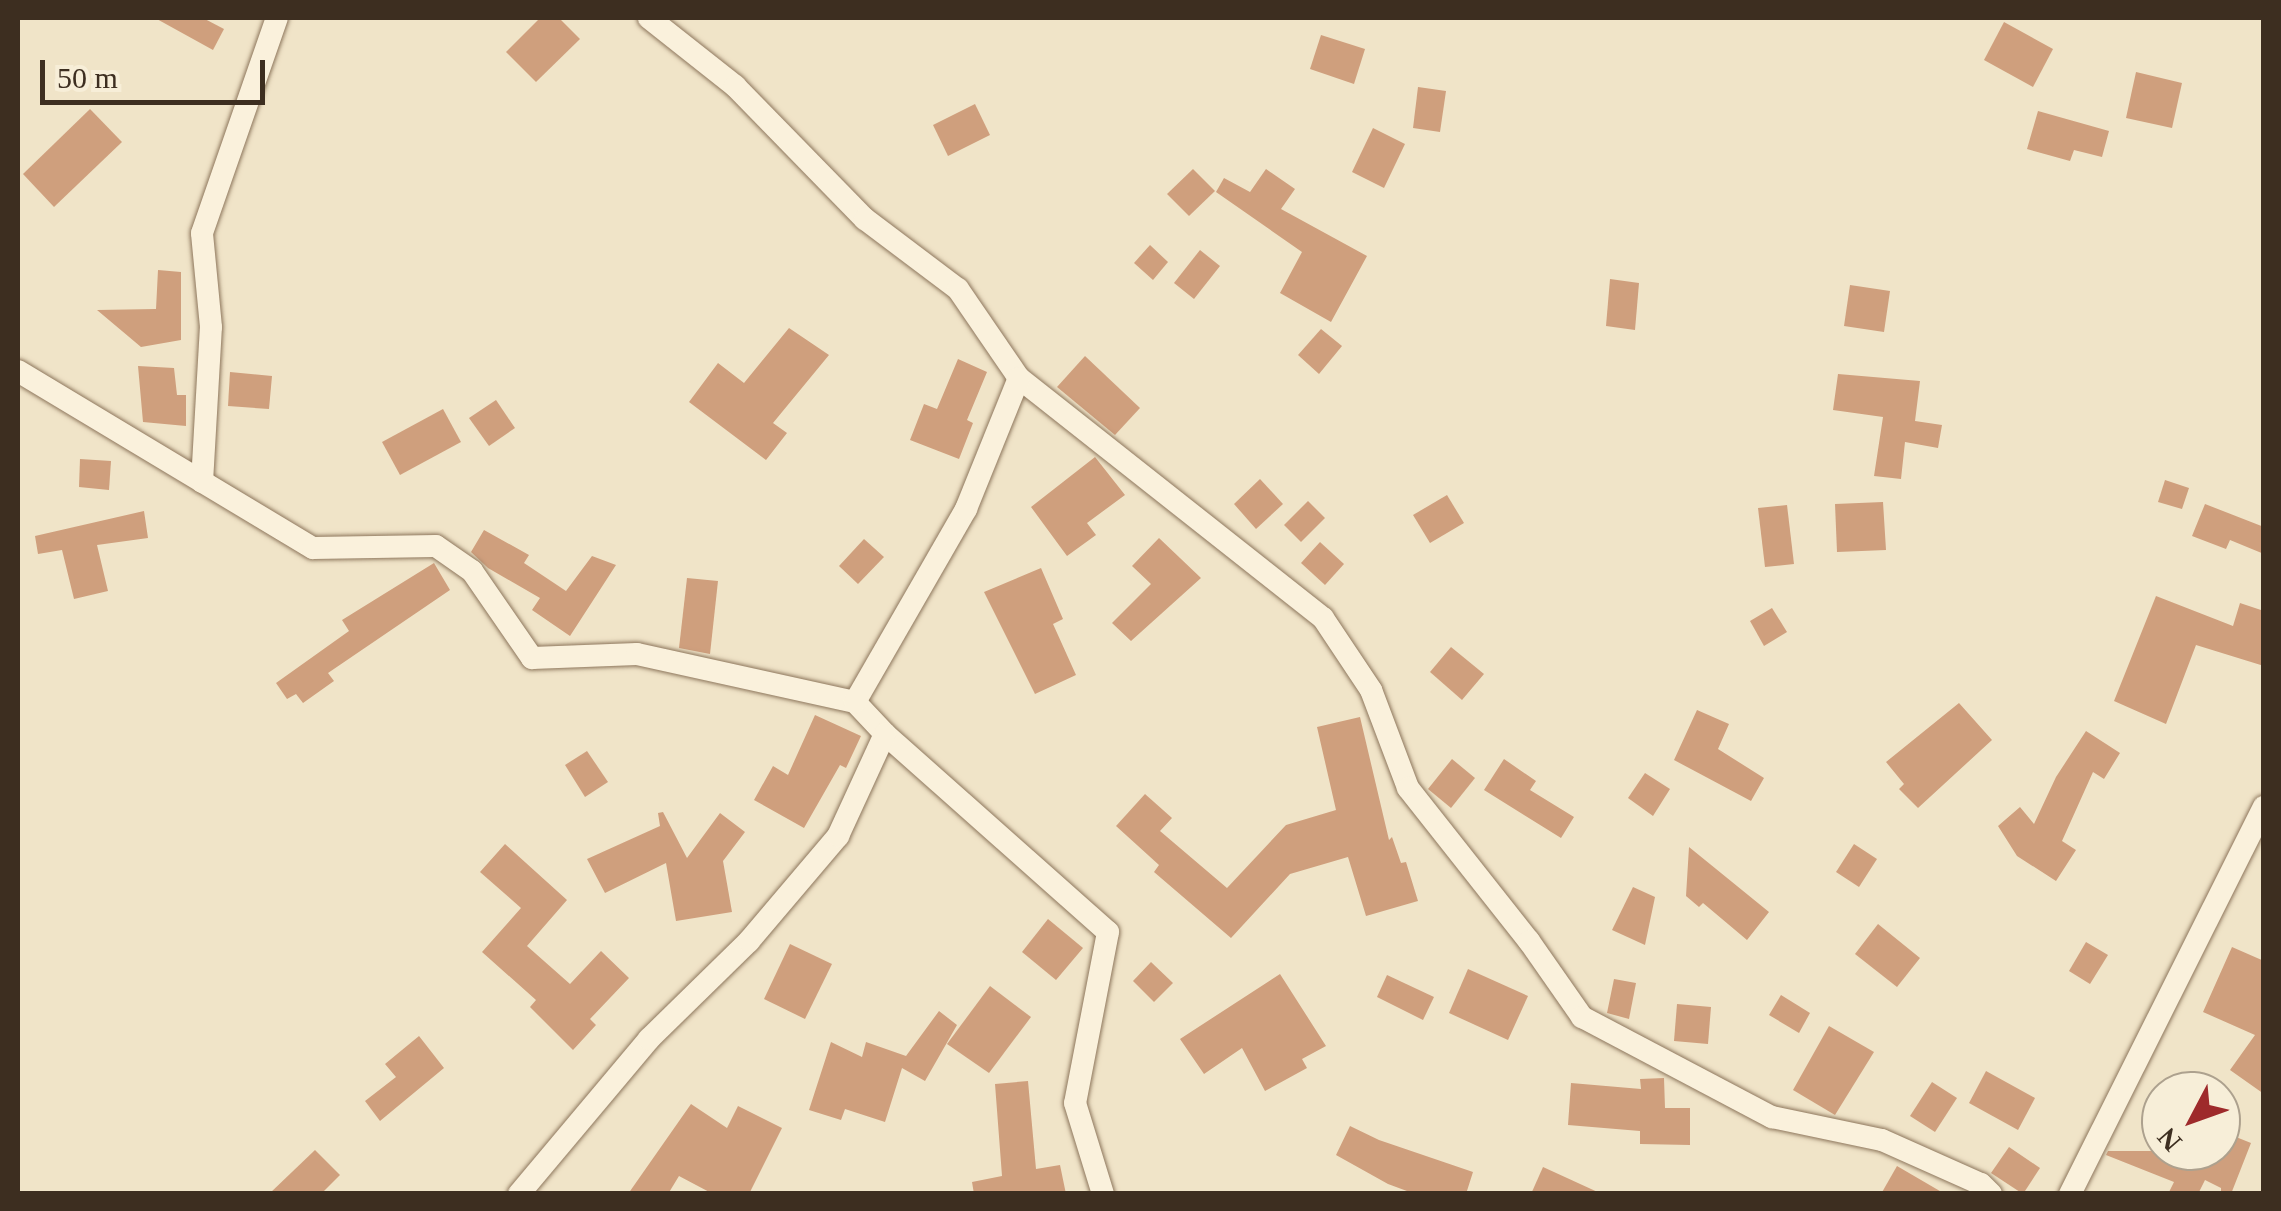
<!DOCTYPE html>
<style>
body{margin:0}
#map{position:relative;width:2281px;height:1211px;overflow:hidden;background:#f0e4c8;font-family:Georgia,serif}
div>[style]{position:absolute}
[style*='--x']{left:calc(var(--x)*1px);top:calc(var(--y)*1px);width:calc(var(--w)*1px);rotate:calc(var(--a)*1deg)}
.building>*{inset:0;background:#cf9f7d}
.roads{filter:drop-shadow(0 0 2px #8d765c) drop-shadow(0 0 2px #8d765c)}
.street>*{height:22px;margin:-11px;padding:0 11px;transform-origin:11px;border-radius:11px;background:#faf1dc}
span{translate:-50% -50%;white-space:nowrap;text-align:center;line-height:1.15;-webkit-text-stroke:10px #f7eed8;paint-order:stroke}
.frame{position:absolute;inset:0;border:20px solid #3d2e20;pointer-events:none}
.north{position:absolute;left:2141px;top:1071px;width:100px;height:100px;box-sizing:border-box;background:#f7eed8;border:2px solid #ada18e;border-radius:50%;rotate:229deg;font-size:28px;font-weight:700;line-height:40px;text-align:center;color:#3d2e20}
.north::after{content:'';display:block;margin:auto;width:35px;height:45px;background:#9e2a2b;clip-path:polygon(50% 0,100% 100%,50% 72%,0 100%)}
.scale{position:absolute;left:40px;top:60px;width:225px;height:45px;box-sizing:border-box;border:5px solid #3d2e20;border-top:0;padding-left:12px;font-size:30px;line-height:35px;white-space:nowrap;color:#3d2e20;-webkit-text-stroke:8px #f7eed8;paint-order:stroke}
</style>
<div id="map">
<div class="building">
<div style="clip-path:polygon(155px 18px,203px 18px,224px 29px,213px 50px)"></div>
<div style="clip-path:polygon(540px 18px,559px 18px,580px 39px,536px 82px,506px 52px)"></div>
<div style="clip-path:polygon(2004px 22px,2053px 49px,2033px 87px,1984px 60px)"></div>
<div style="clip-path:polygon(1321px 35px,1365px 49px,1354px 84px,1310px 69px)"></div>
<div style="clip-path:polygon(2136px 72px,2182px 83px,2172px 128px,2126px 118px)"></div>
<div style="clip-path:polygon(1418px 87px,1446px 91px,1440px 132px,1413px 128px)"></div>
<div style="clip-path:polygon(975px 104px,990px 135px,948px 156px,933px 125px)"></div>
<div style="clip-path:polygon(90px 109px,122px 142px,54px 207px,23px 174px)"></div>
<div style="clip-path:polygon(2038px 111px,2109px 131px,2102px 157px,2074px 150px,2070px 161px,2027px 149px)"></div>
<div style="clip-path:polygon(1373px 128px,1405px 144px,1384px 188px,1352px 172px)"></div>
<div style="clip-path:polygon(1193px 169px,1215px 191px,1189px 216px,1167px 194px)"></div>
<div style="clip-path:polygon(1266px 169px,1295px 189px,1281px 209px,1367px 256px,1331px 322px,1280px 293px,1302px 252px,1216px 192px,1224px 178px,1250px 192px)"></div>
<div style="clip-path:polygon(1150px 245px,1168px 262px,1153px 280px,1134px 263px)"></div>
<div style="clip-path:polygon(1200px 250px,1220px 266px,1194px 299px,1174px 283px)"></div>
<div style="clip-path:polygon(158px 270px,181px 272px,181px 340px,141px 347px,97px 310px,156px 309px)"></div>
<div style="clip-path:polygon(1610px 279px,1639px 283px,1635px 330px,1606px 326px)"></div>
<div style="clip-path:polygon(1850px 285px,1890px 291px,1884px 332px,1844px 326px)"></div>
<div style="clip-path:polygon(789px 328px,829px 355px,773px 423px,787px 433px,766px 460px,689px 402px,718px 363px,744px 383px)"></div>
<div style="clip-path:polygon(1321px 329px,1342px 346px,1319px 374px,1298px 355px)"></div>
<div style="clip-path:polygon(1085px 356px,1140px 408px,1115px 435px,1057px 387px)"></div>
<div style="clip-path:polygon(958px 359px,987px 372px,967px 420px,973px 423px,959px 459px,910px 440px,924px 404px,937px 409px)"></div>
<div style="clip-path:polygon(138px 366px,174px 368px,177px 395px,186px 395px,186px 426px,143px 422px)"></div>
<div style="clip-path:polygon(230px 372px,272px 376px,269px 409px,228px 406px)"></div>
<div style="clip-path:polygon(1838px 374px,1920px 381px,1915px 421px,1942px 425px,1938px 448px,1905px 442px,1901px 479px,1874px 476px,1883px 417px,1833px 410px)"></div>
<div style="clip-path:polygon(496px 400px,515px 428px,489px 446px,469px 418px)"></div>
<div style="clip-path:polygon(443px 409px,461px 442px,400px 475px,382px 442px)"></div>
<div style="clip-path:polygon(1095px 457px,1125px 495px,1087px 523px,1096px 535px,1067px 556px,1031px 507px)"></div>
<div style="clip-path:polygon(80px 459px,111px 461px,109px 490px,79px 487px)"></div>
<div style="clip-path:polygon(1260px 479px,1283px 504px,1256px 529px,1234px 504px)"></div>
<div style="clip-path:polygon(2165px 480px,2189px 488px,2182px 509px,2158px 502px)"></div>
<div style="clip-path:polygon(1447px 495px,1464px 523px,1430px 543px,1413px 515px)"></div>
<div style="clip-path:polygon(1308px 501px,1325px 518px,1301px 542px,1284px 525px)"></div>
<div style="clip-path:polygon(1883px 502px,1886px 550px,1837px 552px,1835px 504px)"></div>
<div style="clip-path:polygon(2205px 504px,2264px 527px,2264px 554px,2230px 540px,2226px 549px,2192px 536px)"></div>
<div style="clip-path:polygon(1787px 505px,1794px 564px,1765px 567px,1758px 508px)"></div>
<div style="clip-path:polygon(144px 511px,148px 538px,97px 545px,108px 591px,74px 599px,62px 550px,38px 554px,35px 536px)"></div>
<div style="clip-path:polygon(484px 530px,529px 555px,524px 563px,566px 591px,592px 556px,616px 565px,570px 636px,532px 610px,540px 598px,488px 568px,471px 552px)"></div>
<div style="clip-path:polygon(1159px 538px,1201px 578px,1131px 641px,1112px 623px,1151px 584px,1132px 566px)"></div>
<div style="clip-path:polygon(864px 539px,884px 557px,858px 584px,839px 566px)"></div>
<div style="clip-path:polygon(1320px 542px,1344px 564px,1325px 585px,1301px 563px)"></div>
<div style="clip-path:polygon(434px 563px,450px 590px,328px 673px,334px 681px,303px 703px,296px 694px,287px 699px,276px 683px,349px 631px,342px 620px)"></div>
<div style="clip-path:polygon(1041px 568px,1063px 619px,1053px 624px,1076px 675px,1035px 694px,984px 592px)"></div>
<div style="clip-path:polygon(687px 578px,718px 581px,710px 654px,679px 648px)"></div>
<div style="clip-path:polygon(2156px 596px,2233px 626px,2240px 603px,2264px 611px,2264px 666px,2196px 645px,2166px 724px,2114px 701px)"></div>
<div style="clip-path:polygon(1772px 608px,1787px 632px,1764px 646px,1750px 621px)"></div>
<div style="clip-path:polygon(1451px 647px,1484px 674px,1462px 700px,1430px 672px)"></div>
<div style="clip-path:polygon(1959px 703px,1992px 740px,1918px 808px,1899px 789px,1904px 784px,1886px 762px)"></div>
<div style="clip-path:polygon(1697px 710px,1729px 724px,1718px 749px,1764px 778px,1751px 801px,1674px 760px)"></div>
<div style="clip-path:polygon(815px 715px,861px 736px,846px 768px,840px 765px,804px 828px,754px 800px,773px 766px,788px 775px)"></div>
<div style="clip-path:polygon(1360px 717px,1389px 840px,1392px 837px,1401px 863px,1406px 862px,1418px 901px,1366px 916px,1348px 857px,1290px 874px,1231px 938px,1154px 872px,1159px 865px,1116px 826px,1145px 794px,1172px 818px,1160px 831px,1227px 888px,1286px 825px,1336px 810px,1317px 727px)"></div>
<div style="clip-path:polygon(2086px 731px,2120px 753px,2104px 779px,2093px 772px,2062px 841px,2076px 850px,2056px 881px,2017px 856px,1998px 826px,2020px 807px,2034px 824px,2056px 777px)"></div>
<div style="clip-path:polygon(587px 751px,608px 782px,585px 797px,565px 765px)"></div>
<div style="clip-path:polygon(1452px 759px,1475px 778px,1451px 808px,1428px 789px)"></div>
<div style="clip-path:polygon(1504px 759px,1536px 781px,1530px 790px,1574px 817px,1561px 838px,1484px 790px)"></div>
<div style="clip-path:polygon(1645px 773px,1670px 789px,1653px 816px,1628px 798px)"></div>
<div style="clip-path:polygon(663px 812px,687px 858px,720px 813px,745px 832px,723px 861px,732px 912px,676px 921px,666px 863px,605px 893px,587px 859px,660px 826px,658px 813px)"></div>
<div style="clip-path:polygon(505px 844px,567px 900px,527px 946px,570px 984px,601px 951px,629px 978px,590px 1019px,596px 1025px,573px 1050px,530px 1007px,536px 1000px,482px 952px,521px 908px,480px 872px)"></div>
<div style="clip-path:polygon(1854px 844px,1877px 859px,1859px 887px,1836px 872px)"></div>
<div style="clip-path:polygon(1689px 847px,1769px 912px,1747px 940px,1703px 903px,1699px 907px,1686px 896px)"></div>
<div style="clip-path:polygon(1633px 887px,1655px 897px,1645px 945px,1612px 930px)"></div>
<div style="clip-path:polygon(1048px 919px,1083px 948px,1056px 980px,1022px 952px)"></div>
<div style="clip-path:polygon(1878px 924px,1920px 958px,1897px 987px,1855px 954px)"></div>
<div style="clip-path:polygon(2086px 942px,2108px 955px,2090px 984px,2069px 971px)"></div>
<div style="clip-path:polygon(790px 944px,832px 964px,805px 1019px,764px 999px)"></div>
<div style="clip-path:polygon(2232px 947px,2264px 961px,2264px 1094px,2230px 1070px,2255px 1035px,2203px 1012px)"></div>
<div style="clip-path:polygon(1151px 962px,1173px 983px,1154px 1002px,1133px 981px)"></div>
<div style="clip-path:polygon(1468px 969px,1528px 996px,1508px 1040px,1449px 1013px)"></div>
<div style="clip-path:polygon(1280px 974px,1326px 1046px,1302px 1059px,1307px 1068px,1265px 1091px,1242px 1048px,1204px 1074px,1180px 1039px)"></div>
<div style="clip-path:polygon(1387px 975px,1434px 997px,1423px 1020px,1377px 997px)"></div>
<div style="clip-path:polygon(1614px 979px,1636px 983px,1629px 1019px,1607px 1013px)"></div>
<div style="clip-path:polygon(990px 986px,1031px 1017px,989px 1073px,947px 1044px)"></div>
<div style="clip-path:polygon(1781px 995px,1810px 1013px,1799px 1033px,1769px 1015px)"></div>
<div style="clip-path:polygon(1677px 1004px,1711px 1007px,1708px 1044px,1674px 1041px)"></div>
<div style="clip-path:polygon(939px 1011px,957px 1025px,925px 1081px,902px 1068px,885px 1122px,845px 1109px,841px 1120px,809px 1110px,831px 1042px,862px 1057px,866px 1042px,906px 1056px)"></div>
<div style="clip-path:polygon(1829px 1026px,1874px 1052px,1835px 1115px,1793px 1090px)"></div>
<div style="clip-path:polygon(419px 1036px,444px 1068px,380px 1121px,365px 1101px,396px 1077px,385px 1064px)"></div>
<div style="clip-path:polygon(1986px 1071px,2035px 1098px,2018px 1130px,1969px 1103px)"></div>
<div style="clip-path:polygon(1664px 1078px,1665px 1108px,1690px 1108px,1690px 1145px,1640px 1144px,1640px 1131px,1568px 1125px,1571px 1083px,1641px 1089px,1640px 1079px)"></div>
<div style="clip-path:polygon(1028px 1081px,1036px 1169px,1060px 1165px,1066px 1194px,974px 1194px,972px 1182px,1002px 1176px,995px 1084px)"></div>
<div style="clip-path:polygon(1932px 1082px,1957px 1098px,1935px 1132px,1910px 1116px)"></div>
<div style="clip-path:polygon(691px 1104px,727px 1128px,738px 1106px,782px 1128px,749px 1194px,713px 1194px,679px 1176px,668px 1194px,628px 1194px)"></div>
<div style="clip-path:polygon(1350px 1126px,1379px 1140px,1473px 1172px,1466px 1194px,1415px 1194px,1388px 1184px,1336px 1155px)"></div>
<div style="clip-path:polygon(2221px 1131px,2251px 1143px,2231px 1194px,2221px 1194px,2221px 1188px,2205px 1180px,2198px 1194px,2168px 1194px,2174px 1182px,2106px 1155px,2108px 1151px,2221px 1151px)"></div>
<div style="clip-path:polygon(2009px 1147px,2040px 1168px,2023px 1194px,1991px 1173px)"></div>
<div style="clip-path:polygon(315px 1150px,340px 1175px,321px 1194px,269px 1194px)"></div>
<div style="clip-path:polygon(1897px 1166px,1945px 1194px,1881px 1194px)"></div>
<div style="clip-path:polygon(1543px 1167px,1602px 1194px,1531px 1194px)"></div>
</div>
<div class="roads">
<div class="street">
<div style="--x:649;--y:18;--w:110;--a:38.3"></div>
<div style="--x:735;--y:86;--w:186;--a:45.7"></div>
<div style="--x:865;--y:219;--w:116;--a:37"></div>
<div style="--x:958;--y:289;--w:108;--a:55.6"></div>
<div style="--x:1019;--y:378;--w:387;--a:38.3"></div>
<div style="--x:1323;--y:618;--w:87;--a:56.3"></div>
<div style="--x:1371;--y:690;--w:105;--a:69.3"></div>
<div style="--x:1408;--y:788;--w:195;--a:51.7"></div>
<div style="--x:1529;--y:941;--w:93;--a:55.1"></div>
<div style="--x:1582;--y:1017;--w:215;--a:27.8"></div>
<div style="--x:1772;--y:1117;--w:112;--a:11.8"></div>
<div style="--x:1882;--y:1140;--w:108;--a:24"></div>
<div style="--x:1981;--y:1184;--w:14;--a:45"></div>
<div style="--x:18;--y:371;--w:344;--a:31"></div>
<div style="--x:313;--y:548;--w:123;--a:-0.9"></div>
<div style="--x:436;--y:546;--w:44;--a:34.8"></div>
<div style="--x:472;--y:571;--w:106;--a:55.4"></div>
<div style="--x:532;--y:658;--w:105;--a:-2.2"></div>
<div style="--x:637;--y:654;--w:223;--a:12.4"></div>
<div style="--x:855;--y:702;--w:44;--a:46.8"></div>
<div style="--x:885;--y:734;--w:298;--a:41.6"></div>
<div style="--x:1108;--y:932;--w:174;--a:100.9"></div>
<div style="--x:1075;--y:1103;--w:95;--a:72.9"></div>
<div style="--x:202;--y:482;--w:155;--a:-86.7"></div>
<div style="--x:211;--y:327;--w:94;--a:-95.5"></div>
<div style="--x:202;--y:233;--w:228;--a:-70.8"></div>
<div style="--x:855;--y:702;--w:223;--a:-60.1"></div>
<div style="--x:966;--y:509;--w:141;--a:-68"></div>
<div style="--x:519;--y:1194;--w:202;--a:-50"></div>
<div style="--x:649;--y:1039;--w:140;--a:-44.4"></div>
<div style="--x:749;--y:941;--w:138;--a:-49.7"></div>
<div style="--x:838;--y:836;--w:112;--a:-65.3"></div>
<div style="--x:2070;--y:1194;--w:433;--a:-63.4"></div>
</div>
</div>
<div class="frame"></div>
<div class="north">N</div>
<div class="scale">50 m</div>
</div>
